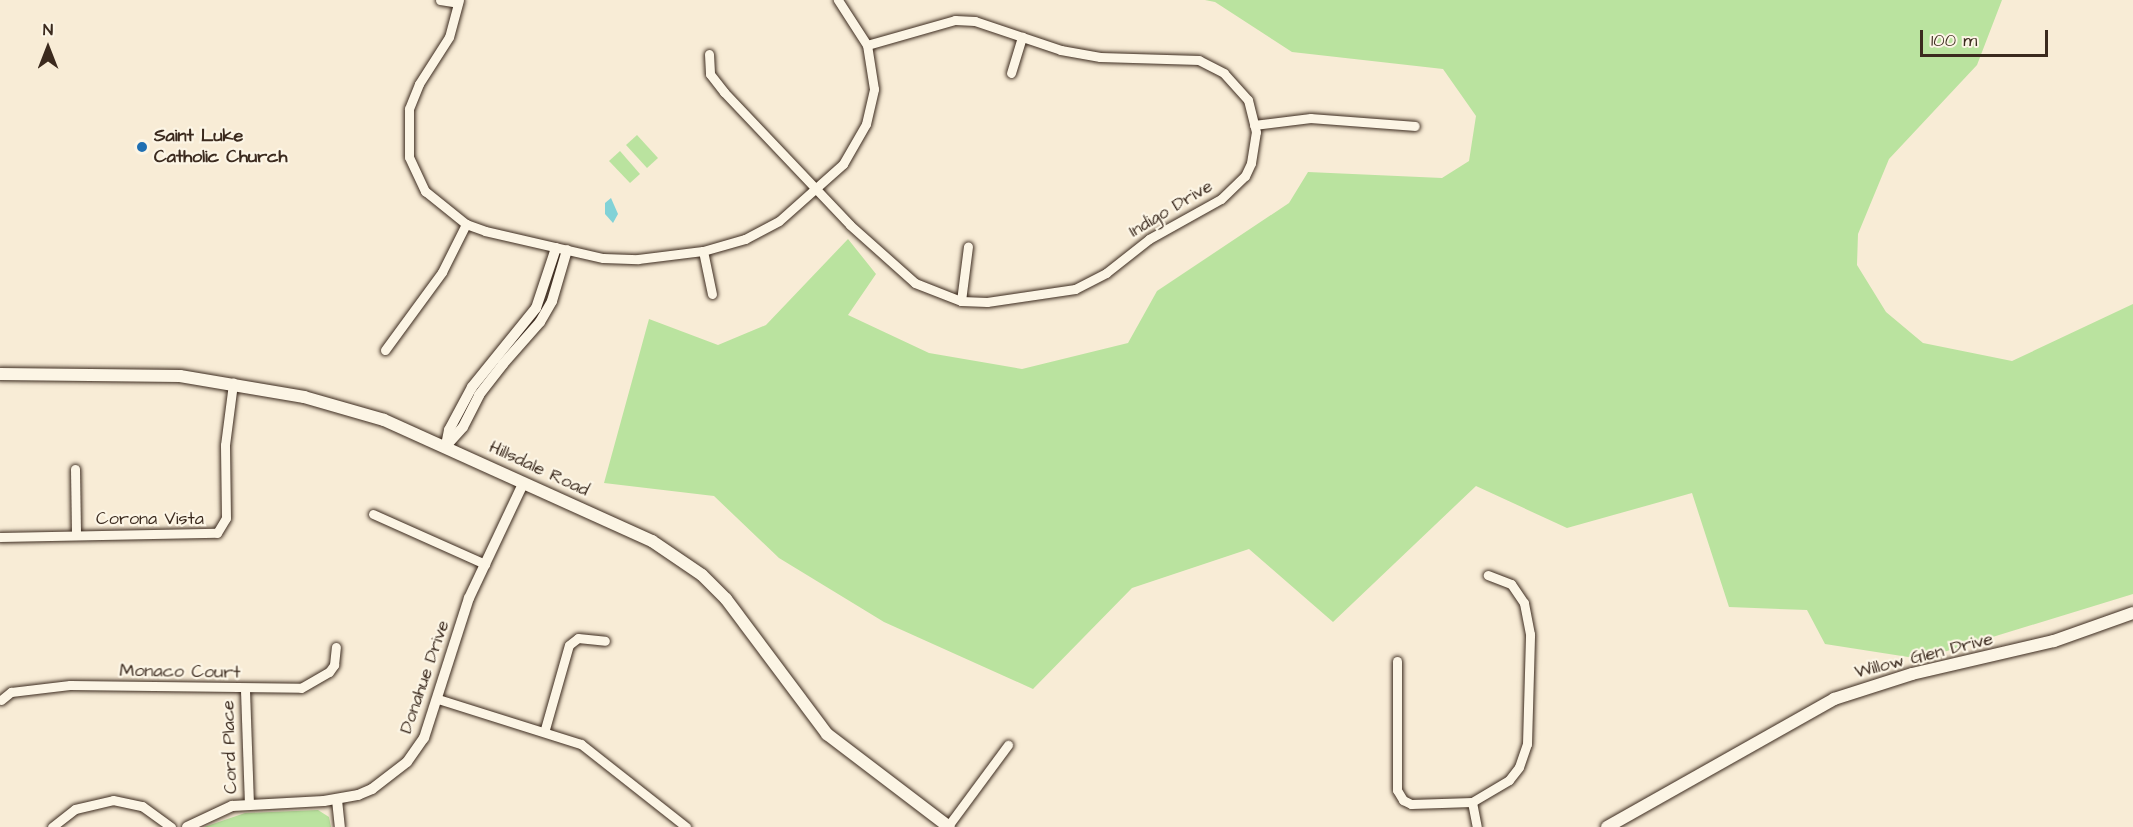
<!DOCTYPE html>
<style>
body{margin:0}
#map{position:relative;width:2133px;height:827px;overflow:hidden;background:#f8ecd6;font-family:"Architects Daughter",sans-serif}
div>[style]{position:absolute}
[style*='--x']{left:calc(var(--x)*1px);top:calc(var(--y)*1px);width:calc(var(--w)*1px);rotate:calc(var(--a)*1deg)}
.green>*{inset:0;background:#bae39f}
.water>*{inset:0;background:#81d2d7}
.roads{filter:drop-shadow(0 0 2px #3b2a1e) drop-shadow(0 0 2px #3b2a1e)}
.minor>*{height:9px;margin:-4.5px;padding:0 4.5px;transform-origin:4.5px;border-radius:4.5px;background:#fcf5e5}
.tertiary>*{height:10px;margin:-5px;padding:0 5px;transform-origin:5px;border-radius:5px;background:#fcf5e5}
.secondary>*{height:12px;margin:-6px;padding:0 6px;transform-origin:6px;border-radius:6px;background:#fcf5e5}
.dots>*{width:16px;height:16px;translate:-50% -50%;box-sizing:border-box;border:3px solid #fcf5e5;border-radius:50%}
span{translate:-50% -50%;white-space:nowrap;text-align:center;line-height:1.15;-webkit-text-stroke:4.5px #fcf5e5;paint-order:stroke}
.poi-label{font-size:18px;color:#3b2a1e;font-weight:700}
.left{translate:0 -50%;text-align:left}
.street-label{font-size:18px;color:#3b2a1e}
.north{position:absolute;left:18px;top:18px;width:60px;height:60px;-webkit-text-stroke:4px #fcf5e5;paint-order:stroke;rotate:0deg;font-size:16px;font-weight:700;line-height:24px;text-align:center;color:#3b2a1e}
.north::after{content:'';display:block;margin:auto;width:21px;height:27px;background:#3b2a1e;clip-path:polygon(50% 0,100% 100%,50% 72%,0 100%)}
.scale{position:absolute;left:1920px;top:30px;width:128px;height:27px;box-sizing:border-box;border:3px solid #3b2a1e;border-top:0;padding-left:8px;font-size:18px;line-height:21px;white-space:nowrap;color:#3b2a1e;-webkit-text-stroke:4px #fcf5e5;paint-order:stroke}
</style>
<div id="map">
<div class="green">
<div style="clip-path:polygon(1205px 0,2002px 0,1977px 65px,1889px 159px,1858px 234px,1857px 265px,1886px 312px,1923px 343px,2012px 361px,2133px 304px,2133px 594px,1921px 659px,1825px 644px,1807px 610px,1729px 607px,1692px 493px,1567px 528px,1476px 486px,1333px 622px,1249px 549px,1132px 588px,1033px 689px,884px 622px,779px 558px,714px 496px,604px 483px,649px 319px,718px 345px,766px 325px,848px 239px,876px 274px,848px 315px,929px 353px,1022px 369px,1128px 343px,1157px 291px,1289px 203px,1308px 172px,1442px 178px,1469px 161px,1476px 116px,1443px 69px,1292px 52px,1215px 2px)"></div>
<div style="clip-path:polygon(637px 135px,658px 158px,647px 168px,626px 145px)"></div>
<div style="clip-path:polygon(620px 151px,640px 174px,630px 183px,609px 161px)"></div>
<div style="clip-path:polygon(318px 810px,329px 817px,331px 827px,204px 827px,245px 813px)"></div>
</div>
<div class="water">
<div style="clip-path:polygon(611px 198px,618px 214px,613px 223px,605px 214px,605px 203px)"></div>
</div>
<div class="roads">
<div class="minor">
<div style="--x:440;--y:0;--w:18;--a:9"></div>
<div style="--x:459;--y:0;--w:38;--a:105"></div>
<div style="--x:449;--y:37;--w:56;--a:122.6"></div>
<div style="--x:419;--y:84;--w:27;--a:112"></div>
<div style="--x:409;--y:109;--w:48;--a:90"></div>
<div style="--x:409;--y:157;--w:38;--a:65"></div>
<div style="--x:425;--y:191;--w:53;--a:38.8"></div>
<div style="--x:466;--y:224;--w:20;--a:20"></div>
<div style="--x:485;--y:231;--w:121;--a:12.9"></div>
<div style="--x:603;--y:258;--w:35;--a:2"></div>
<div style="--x:638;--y:259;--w:65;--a:-7"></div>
<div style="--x:703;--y:251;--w:44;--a:-15.9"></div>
<div style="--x:745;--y:239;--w:38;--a:-28"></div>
<div style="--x:779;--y:221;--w:86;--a:-41.7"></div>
<div style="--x:843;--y:164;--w:46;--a:-60.1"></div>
<div style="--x:866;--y:124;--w:36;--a:-77"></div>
<div style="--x:874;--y:89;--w:45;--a:-99"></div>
<div style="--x:867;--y:45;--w:54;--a:-122.8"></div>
<div style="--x:709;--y:54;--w:20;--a:87"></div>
<div style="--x:710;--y:74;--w:23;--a:52"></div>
<div style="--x:724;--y:92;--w:183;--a:46.5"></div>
<div style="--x:850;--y:225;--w:87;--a:41.7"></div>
<div style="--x:915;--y:283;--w:49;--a:21.4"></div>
<div style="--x:961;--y:301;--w:26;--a:2"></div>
<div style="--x:987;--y:302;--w:89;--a:-8.4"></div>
<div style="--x:1075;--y:289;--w:35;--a:-27"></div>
<div style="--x:1106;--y:273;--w:55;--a:-38.3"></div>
<div style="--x:1149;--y:239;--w:82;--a:-29.1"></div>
<div style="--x:1221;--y:199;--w:33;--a:-44"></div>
<div style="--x:1245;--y:176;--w:14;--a:-65"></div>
<div style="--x:1251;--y:163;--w:31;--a:-81"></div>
<div style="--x:1256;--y:132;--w:33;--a:-104"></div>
<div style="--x:1248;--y:100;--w:36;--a:-132"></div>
<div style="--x:1224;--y:73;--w:28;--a:-153"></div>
<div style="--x:1199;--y:60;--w:99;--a:-178.3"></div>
<div style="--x:1100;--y:57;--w:40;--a:-170"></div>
<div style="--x:1061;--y:50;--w:91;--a:-161.4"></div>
<div style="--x:975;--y:21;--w:20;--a:-177"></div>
<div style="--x:955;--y:20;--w:91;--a:164.1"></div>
<div style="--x:1011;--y:73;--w:38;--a:-73"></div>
<div style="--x:1254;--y:125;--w:57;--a:-7"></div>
<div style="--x:1311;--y:118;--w:104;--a:4.4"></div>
<div style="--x:703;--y:251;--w:44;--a:78.2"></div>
<div style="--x:961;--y:301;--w:55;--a:-82.7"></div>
<div style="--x:385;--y:350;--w:97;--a:-53.8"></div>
<div style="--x:442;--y:272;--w:54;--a:-63.4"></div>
<div style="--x:75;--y:469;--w:66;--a:89.1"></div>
<div style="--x:373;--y:514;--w:123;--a:24.1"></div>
<div style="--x:0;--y:537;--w:217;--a:-1.1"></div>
<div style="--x:217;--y:533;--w:17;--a:-59"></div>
<div style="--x:226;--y:518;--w:73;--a:-90.8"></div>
<div style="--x:225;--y:445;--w:63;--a:-82.6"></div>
<div style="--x:1397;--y:661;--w:129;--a:90"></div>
<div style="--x:1397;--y:790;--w:12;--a:59"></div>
<div style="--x:1403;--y:800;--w:9;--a:27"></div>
<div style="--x:1411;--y:804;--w:61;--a:-1.9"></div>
<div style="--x:1472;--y:802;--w:43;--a:-30.7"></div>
<div style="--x:1509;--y:780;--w:16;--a:-52"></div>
<div style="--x:1519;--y:767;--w:24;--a:-71"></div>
<div style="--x:1527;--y:744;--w:110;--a:-88.4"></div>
<div style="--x:1530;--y:634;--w:32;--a:-101"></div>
<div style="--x:1524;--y:603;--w:23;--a:-124"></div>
<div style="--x:1511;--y:584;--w:25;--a:-159"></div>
<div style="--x:245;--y:690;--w:113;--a:88"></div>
<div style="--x:438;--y:699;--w:150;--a:17.5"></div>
<div style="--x:581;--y:744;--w:134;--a:38.3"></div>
<div style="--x:1;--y:700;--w:13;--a:-39"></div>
<div style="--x:11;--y:692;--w:59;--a:-6.8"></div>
<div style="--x:70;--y:685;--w:231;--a:0.7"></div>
<div style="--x:301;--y:688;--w:32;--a:-30"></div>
<div style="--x:329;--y:672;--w:9;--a:-54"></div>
<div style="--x:334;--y:665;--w:18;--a:-84"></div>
<div style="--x:545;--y:729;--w:87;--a:-74.1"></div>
<div style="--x:569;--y:645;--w:11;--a:-38"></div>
<div style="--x:578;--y:638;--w:27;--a:6"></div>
<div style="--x:1472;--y:802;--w:25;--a:79"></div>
<div style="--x:948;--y:826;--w:101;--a:-53.5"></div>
<div style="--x:52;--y:827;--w:29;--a:-38"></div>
<div style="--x:75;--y:809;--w:39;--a:-13"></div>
<div style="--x:113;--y:800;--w:30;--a:12"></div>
<div style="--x:142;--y:806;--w:36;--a:36"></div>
</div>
<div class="tertiary">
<div style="--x:556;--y:248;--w:63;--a:108.4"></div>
<div style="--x:536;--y:308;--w:102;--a:129"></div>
<div style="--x:472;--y:387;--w:49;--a:118.1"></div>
<div style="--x:449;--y:430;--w:16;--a:101"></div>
<div style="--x:446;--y:446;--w:25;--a:-48"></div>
<div style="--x:463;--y:427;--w:36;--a:-63"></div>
<div style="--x:479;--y:395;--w:39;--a:-52"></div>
<div style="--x:503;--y:364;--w:56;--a:-48.6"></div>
<div style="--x:540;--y:322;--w:24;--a:-60"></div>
<div style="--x:552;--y:301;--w:53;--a:-73.6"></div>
<div style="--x:337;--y:800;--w:27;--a:84"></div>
<div style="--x:187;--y:827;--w:50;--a:-25"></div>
<div style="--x:232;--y:806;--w:92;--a:-3.1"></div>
<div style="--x:324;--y:801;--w:35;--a:-10"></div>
<div style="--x:358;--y:795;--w:15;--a:-23"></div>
<div style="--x:372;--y:789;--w:44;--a:-37.6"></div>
<div style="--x:407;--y:762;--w:29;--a:-55"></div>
<div style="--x:424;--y:738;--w:147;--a:-72.2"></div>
<div style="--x:469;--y:598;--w:126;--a:-64.7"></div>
</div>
<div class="secondary">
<div style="--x:0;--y:374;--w:180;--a:0.6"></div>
<div style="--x:180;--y:376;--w:126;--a:9.6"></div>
<div style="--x:304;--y:397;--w:83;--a:16"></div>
<div style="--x:384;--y:420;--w:294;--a:24.3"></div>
<div style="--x:652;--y:541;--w:60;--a:34.2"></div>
<div style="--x:702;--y:575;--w:34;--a:45"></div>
<div style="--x:726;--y:599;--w:169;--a:53.2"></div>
<div style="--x:827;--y:734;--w:153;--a:37.3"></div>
<div style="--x:1607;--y:827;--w:261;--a:-29.4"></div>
<div style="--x:1834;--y:699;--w:82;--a:-17.8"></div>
<div style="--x:1912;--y:674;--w:146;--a:-13.1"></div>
<div style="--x:2054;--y:641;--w:84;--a:-19.5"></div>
</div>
</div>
<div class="dots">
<div style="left:142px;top:147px;background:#1f6fb2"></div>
</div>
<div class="poi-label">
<span class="left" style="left:154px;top:147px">Saint Luke<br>Catholic Church</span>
</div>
<div class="street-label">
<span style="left:1171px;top:209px;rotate:-31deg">Indigo Drive</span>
<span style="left:539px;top:469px;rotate:25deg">Hillsdale Road</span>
<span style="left:150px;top:519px">Corona Vista</span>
<span style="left:1924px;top:656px;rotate:-14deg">Willow Glen Drive</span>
<span style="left:180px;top:672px;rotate:1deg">Monaco Court</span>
<span style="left:425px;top:677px;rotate:-71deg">Donahue Drive</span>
<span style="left:230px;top:747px;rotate:-92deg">Cord Place</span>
</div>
<div class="north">N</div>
<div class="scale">100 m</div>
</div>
